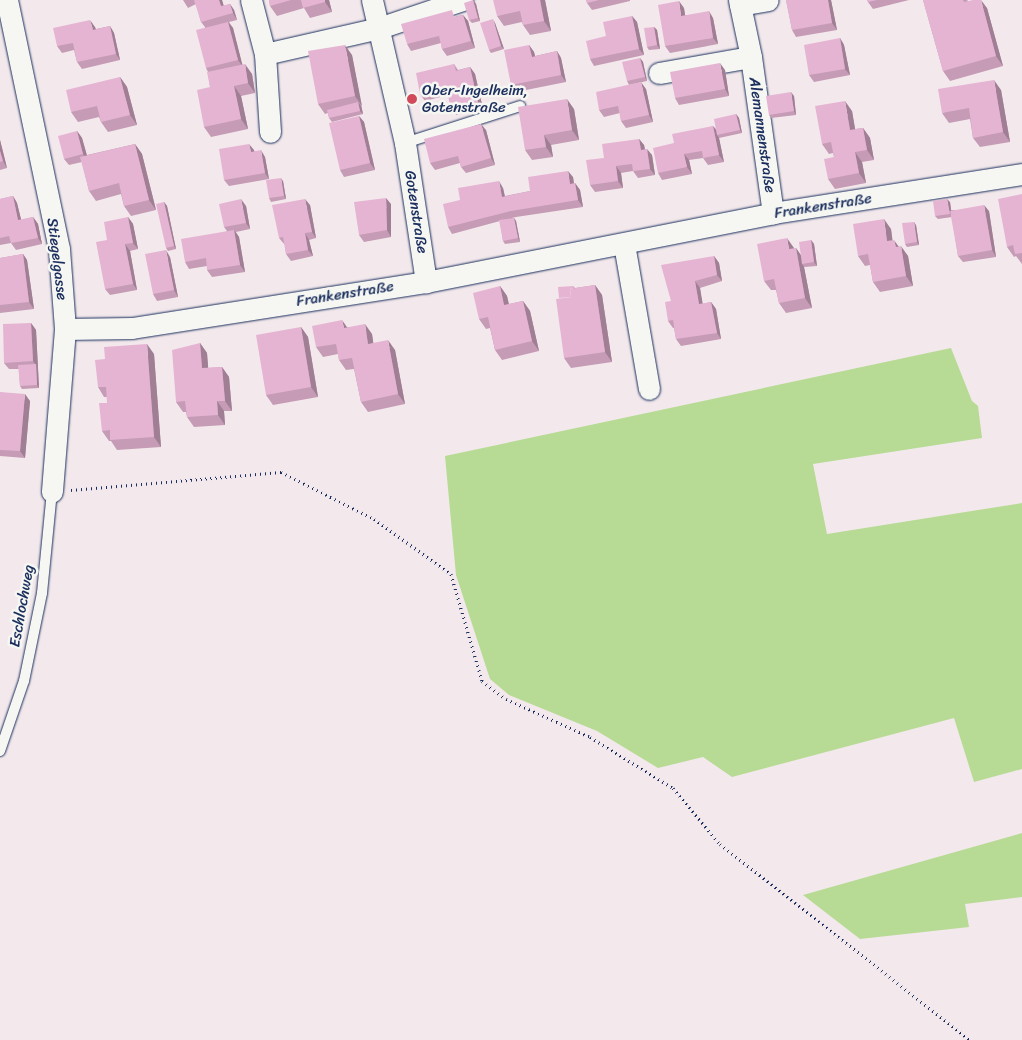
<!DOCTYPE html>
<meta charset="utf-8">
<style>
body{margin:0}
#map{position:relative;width:1022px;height:1040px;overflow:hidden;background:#f3e9ec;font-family:Sriracha,sans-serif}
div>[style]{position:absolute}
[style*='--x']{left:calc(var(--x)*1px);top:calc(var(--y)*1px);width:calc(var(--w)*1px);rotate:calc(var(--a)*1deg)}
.green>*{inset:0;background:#b7db95}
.path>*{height:3px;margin-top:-1.5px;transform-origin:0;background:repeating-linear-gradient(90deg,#1b2f5e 0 1px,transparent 0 5px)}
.roads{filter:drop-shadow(0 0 1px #1b2f5e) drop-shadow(0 0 1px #1b2f5e)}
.service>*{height:10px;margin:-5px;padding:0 5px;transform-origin:5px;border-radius:5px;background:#f6f6f2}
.minor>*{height:21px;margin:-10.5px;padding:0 10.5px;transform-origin:10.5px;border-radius:10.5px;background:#f6f6f2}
.wall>*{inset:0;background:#c59bb5}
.shaded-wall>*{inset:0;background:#a07e94}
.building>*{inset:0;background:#e5b4d3}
.dots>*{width:14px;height:14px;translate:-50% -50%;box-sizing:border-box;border:2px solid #f6f6f2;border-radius:50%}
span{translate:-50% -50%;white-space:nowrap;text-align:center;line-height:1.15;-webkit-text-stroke:5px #f6f6f2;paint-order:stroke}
.poi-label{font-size:15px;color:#1b2f5e}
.left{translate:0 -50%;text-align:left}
.street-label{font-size:15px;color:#1b2f5e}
</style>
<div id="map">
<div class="green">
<div style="clip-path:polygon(951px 348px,972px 401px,978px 406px,982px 438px,813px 464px,827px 534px,1022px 503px,1022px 769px,974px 782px,954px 718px,732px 777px,703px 757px,658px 768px,597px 731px,509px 695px,490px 679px,456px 575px,445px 456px)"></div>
<div style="clip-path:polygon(1022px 833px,1022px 897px,965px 904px,969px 927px,860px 939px,803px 895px)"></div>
</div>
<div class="path">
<div style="--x:71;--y:490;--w:211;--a:-4.9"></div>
<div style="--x:281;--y:472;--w:104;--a:26.8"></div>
<div style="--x:374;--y:519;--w:95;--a:35.5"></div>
<div style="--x:451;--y:574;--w:111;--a:73.8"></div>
<div style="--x:482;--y:681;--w:30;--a:37"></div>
<div style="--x:506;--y:699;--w:92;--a:24.3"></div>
<div style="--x:590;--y:737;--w:97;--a:31.6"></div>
<div style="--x:673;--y:788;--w:73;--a:50"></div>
<div style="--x:720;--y:844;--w:318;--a:38.1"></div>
</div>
<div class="roads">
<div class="service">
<div style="--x:405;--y:143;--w:121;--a:-17.8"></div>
<div style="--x:0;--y:751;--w:74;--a:-71.1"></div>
<div style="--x:24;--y:681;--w:90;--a:-78.4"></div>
<div style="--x:42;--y:593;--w:102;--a:-84.4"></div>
</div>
<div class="minor">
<div style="--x:7;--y:0;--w:254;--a:78.2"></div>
<div style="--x:59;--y:249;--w:80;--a:85.7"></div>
<div style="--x:65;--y:329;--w:163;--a:94.6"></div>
<div style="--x:251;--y:0;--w:56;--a:75.5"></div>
<div style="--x:265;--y:54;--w:78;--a:86.3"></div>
<div style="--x:372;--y:0;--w:147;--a:77"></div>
<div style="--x:405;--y:143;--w:141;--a:81.4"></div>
<div style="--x:739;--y:0;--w:58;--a:78.1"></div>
<div style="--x:751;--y:57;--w:158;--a:82"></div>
<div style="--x:740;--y:5;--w:28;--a:-10"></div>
<div style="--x:265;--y:54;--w:117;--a:-12.8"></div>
<div style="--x:379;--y:28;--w:88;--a:-18.6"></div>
<div style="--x:659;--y:73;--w:93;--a:-9.9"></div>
<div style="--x:624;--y:244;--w:147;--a:80.2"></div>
<div style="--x:65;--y:329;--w:67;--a:-0.9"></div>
<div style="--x:132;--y:328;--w:298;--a:-8.9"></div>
<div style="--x:426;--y:282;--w:354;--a:-11.2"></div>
<div style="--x:773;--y:213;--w:252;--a:-8.9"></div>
</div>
</div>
<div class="wall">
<div style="clip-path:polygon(183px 0,222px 0,223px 6px,230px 4px,234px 10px,237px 20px,229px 22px,233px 28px,242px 65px,252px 74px,255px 93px,241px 96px,248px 129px,211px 137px,204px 127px,210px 87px,208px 72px,206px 68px,205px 27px,201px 22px,196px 4px,188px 8px)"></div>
<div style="clip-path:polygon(269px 0,329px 0,332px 12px,310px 18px,304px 8px,277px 16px,270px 6px)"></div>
<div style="clip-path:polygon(473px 0,476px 4px,480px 21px,472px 23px,469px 20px)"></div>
<div style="clip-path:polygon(545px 0,551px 31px,530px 35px,523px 25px,522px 22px,504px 26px,497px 16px)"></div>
<div style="clip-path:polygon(586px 0,630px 0,630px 1px,592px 10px,587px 3px)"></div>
<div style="clip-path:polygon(786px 0,831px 0,837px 30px,796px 37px,792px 30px)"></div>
<div style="clip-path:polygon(867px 0,909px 0,873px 9px,868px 2px)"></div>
<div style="clip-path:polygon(923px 0,967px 0,968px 1px,987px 8px,1003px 66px,950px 81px,943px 71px)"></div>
<div style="clip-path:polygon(684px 8px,685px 15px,713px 18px,718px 44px,670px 53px,665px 46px)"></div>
<div style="clip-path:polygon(463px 15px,468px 21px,475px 48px,447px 56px,442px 49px,441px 43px,411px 51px,407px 44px,457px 16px)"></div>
<div style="clip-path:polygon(632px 16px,637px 22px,644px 55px,594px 66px,590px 59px,606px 36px)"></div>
<div style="clip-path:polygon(495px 23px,504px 49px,491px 53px,489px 50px)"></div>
<div style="clip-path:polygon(110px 26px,114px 33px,120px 60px,82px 69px,77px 62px,74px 50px,62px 53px,57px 46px,95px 27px,96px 29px)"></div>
<div style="clip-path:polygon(654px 27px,657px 30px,660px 49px,649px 50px,647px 47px)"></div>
<div style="clip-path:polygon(840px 38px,844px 45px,850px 75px,814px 82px,809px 75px)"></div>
<div style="clip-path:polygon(529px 45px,534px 52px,535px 56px,557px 51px,561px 58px,566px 82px,516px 92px,511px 85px)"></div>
<div style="clip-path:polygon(352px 55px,363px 114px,332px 122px,329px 118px,328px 113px,325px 114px,318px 104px)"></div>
<div style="clip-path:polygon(640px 58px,643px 62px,647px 81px,629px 85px,627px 81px)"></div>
<div style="clip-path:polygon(454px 64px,458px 70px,470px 67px,475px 74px,483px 109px,456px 115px,451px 108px,448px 95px,425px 101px,420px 94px)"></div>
<div style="clip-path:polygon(725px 70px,729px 96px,679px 105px,675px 98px)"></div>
<div style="clip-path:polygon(120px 77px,127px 87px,137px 125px,108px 132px,101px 122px,99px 117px,78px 122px,71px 112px)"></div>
<div style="clip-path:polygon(646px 89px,653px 122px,626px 128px,621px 121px,620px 113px,604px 117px,599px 110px)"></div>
<div style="clip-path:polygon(1001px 90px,1010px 142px,980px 147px,973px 138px,970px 119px,949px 123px,942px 113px)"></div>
<div style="clip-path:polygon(794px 96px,796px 115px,771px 118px,769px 115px)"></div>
<div style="clip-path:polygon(574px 109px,579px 140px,551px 145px,553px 157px,532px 160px,525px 150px)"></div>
<div style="clip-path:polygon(852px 111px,855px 129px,863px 128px,870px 138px,874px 160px,862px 162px,866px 183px,835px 189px,828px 179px,834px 157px,833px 153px,829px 154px,822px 144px)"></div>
<div style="clip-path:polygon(736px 114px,739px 118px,742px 133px,719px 138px,724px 162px,708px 165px,703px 158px,689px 160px,692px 174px,662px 180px,658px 173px,674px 143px,713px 126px,716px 129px)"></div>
<div style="clip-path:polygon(359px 116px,364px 122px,375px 170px,344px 177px,340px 170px)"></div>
<div style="clip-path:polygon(486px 130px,495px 165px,466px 173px,461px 167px,460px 163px,435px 170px,430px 163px)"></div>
<div style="clip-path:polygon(77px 131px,82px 138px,87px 155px,135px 144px,142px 154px,156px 210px,131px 216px,124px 206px,121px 194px,96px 201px,89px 191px,82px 162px,69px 165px,64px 159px)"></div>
<div style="clip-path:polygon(639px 139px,644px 145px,645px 149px,652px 155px,655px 175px,638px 178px,633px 171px,621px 173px,623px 188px,595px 192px,590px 185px,604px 158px)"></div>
<div style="clip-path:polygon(0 140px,7px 168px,0 170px)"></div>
<div style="clip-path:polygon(254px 150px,254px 151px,265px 157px,269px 179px,229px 186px,224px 180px)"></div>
<div style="clip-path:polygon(573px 177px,574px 184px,575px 183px,580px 190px,583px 207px,516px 217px,512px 218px,514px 218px,516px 221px,520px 242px,505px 244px,503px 241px,500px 221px,452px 234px,448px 227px,460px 200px,503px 188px,505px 196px,530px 191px)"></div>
<div style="clip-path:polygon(283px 181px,286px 199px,271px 202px,269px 198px)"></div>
<div style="clip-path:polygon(1022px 194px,1022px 264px,1016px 256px,1014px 257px,1007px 247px)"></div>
<div style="clip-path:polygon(13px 196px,17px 203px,21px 220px,33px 217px,38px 224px,42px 244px,16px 250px,11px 243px,0 245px,0 199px)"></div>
<div style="clip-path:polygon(164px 202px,167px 206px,176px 249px,168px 251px,166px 248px)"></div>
<div style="clip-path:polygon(950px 202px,951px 210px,989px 211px,996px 257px,963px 262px,958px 256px,952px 217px,938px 219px,935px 216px)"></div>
<div style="clip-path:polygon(391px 204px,391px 237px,364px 242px,359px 235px)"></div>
<div style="clip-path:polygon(310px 205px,316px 238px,309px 240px,313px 256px,291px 261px,286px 254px,285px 245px,279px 238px)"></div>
<div style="clip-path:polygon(246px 206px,250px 229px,236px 232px,239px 237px,245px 272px,212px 277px,207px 270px,207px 266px,189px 269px,185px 262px,227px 231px,224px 227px)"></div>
<div style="clip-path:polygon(128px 217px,133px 224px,138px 249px,130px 251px,137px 290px,110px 295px,105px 289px,107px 240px)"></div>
<div style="clip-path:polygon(916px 225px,919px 245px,907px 247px,905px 244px)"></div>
<div style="clip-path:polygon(891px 229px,892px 240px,908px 256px,913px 286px,880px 292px,873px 282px,870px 265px,865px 266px,858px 256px)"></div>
<div style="clip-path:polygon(811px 240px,814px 244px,817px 266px,804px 267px,812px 308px,786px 313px,779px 303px,776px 290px,771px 290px,764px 281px,794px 249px,796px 248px,801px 256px)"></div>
<div style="clip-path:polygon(23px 254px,27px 260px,34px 309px,0 313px,0 258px)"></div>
<div style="clip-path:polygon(714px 256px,719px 263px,722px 281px,700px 288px,702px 304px,711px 302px,716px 309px,721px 339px,681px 346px,676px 339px,674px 328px,673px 328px,668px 321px,671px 301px)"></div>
<div style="clip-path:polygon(170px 257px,178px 297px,157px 301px,153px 294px)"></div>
<div style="clip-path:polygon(595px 285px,602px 295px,612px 362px,571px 368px,564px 358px,573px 286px,575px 288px)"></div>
<div style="clip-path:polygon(500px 286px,507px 296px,509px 304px,523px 301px,530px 311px,539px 351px,502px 360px,495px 350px,490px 328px,486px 329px,479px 319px)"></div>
<div style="clip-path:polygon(31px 323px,36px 330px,39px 388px,22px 389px,20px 386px,19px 369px,9px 369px,4px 363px)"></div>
<div style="clip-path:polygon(301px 327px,308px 337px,318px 397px,273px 405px,266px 395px)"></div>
<div style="clip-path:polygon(348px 327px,372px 334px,373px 343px,395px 350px,405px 404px,368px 412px,361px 402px,354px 369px,346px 370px,339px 360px,338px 354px,323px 357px,316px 347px)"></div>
<div style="clip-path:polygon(200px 343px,207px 353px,208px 368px,222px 367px,229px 377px,232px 411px,224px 411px,225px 425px,194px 427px,187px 417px,186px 412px,183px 412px,176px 402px)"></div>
<div style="clip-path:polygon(154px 354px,161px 447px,117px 450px,111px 441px,109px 441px,102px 431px,107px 403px,107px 397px,104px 397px,98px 387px)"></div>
<div style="clip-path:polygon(0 392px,30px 401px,25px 458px,0 456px)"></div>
</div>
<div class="shaded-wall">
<div style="clip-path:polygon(219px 0,222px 0,226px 13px,221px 6px)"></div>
<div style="clip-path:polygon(325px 0,329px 0,332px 12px,325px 2px)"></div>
<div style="clip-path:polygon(473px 0,476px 4px,480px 21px,478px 18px)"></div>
<div style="clip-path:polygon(540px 0,545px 0,551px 31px,544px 21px)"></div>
<div style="clip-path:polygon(828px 0,831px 0,837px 30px,832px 23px)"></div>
<div style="clip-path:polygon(981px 0,987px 8px,1003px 66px,996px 56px)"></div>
<div style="clip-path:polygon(679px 1px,684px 8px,686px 23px,681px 16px)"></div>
<div style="clip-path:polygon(230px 4px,234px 10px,237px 20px,233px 13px)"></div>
<div style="clip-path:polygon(709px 11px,713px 18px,718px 44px,713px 38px)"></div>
<div style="clip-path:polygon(463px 15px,468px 21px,475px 48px,471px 41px)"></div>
<div style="clip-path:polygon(632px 16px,637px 22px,644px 55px,639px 49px)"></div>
<div style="clip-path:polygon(493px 19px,495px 23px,504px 49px,501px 46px)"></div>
<div style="clip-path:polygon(90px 20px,95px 27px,97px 36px,93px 30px)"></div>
<div style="clip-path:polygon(228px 22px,233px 28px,243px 67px,238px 60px)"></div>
<div style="clip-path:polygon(110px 26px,114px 33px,120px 60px,116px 54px)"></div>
<div style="clip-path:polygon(654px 27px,657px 30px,660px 49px,657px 45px)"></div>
<div style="clip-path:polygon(840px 38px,844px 45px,850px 75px,845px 69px)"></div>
<div style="clip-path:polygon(345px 45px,352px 55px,362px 106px,355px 96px)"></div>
<div style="clip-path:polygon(529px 45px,534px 52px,537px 63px,532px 57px)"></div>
<div style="clip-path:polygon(557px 51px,561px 58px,566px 82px,561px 75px)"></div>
<div style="clip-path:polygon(640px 58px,643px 62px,647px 81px,645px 77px)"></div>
<div style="clip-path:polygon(720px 63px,725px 70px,729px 96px,725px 89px)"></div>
<div style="clip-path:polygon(245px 64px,252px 74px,255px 93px,248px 83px)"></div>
<div style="clip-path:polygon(470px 67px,475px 74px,483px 109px,478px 102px)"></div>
<div style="clip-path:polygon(120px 77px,127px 87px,137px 125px,130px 115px)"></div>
<div style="clip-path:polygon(994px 80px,1001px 90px,1010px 142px,1003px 132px)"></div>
<div style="clip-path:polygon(641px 82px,646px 89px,653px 122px,649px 115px)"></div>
<div style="clip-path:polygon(234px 86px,241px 96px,248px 129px,241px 119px)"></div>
<div style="clip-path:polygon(791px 92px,794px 96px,796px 115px,794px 111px)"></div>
<div style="clip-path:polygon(567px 99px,574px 109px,579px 140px,572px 130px)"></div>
<div style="clip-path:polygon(845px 101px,852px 111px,857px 140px,850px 130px)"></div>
<div style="clip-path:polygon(358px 102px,361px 106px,363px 114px,360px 111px)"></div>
<div style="clip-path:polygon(736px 114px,739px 118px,742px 133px,740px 130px)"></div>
<div style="clip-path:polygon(359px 116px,364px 122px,375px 170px,370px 163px)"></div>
<div style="clip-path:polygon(481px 124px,486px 130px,495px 165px,491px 158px)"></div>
<div style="clip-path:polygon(713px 126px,718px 133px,717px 135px,719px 138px,724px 162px,719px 155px)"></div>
<div style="clip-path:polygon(863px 128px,870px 138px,874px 160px,867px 150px)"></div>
<div style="clip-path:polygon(77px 131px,82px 138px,88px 160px,83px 154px)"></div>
<div style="clip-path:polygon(544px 135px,551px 145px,553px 157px,546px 147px)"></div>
<div style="clip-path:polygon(639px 139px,644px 145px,646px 156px,641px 150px)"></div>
<div style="clip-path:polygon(0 140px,7px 168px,3px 161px,0 151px)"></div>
<div style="clip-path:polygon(135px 144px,142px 154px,156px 210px,149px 200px)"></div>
<div style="clip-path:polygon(249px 144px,254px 150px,256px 159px,251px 152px)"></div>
<div style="clip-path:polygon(647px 149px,652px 155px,655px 175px,650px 169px)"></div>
<div style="clip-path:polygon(261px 150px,265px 157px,269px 179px,265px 173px)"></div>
<div style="clip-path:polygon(855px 152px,862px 162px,866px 183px,859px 173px)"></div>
<div style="clip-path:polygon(684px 154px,689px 160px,692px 174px,687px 167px)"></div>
<div style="clip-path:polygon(616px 166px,621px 173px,623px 188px,618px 181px)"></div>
<div style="clip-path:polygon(568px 171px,573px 177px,575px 191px,570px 184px)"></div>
<div style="clip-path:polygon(281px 178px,283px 181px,286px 199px,284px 196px)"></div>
<div style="clip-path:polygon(499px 181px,503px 188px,506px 203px,502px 197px)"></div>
<div style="clip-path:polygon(575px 183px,580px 190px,583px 207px,578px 200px)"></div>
<div style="clip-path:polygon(13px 196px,17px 203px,23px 227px,18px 220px)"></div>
<div style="clip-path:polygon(386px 198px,391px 204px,391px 237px,387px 230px)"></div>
<div style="clip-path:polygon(241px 199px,246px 206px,250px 229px,246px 223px)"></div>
<div style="clip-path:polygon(305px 199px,310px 205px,316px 238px,312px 232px)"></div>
<div style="clip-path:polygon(947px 199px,950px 202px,952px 217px,950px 214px)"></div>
<div style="clip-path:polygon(164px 202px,167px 206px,176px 249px,174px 246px)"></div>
<div style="clip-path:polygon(984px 205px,989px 211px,996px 257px,992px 250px)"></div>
<div style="clip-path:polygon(33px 217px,38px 224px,42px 244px,38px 238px)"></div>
<div style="clip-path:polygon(128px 217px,133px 224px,138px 249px,133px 243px)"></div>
<div style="clip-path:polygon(514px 218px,516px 221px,520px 242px,518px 238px)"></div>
<div style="clip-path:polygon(884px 219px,891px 229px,894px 251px,887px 241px)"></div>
<div style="clip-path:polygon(914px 222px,916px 225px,919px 245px,917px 242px)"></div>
<div style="clip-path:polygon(234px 230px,239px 237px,245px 272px,240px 265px)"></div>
<div style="clip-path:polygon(305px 233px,309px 240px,313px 256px,308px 250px)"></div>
<div style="clip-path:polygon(787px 238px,794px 248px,796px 259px,789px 249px)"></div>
<div style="clip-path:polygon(811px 240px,814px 244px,817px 266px,814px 262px)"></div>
<div style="clip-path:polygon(894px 240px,901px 250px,896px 247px)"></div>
<div style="clip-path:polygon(125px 244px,130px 251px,137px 290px,133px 284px)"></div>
<div style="clip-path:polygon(901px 246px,908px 256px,913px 286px,906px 276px)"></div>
<div style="clip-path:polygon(796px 248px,803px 258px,802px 264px,804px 267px,812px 308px,805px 298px)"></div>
<div style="clip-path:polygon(166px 250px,170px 257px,178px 297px,174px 290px)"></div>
<div style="clip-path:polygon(23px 254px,27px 260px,34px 309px,29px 302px)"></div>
<div style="clip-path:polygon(714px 256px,719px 263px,722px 281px,717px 275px)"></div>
<div style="clip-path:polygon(695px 281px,700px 288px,704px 311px,699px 304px)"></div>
<div style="clip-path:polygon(595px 285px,602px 295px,612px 362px,605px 352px)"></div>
<div style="clip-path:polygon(500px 286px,507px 296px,511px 315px,504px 305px)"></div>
<div style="clip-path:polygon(523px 301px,530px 311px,539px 351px,532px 341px)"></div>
<div style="clip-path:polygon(711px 302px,716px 309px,721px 339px,717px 333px)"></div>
<div style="clip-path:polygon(342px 320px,349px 330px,344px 328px)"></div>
<div style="clip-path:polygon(31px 323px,36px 330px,38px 368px,33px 361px)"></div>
<div style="clip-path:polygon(365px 324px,372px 334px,375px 354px,368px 344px)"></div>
<div style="clip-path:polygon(301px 327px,308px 337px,318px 397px,311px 387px)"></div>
<div style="clip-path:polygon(388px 340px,395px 350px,405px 404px,398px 394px)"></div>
<div style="clip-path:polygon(200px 343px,207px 353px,209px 378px,202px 368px)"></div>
<div style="clip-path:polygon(147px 344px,154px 354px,161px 447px,154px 437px)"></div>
<div style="clip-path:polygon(36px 364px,38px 368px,39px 388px,37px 385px)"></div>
<div style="clip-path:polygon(222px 367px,229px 377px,232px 411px,225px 401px)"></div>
<div style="clip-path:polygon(25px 394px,30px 401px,25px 458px,20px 451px)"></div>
<div style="clip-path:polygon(217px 401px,224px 411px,225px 425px,218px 415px)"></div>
</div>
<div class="building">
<div style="clip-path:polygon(194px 0,219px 0,221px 6px,230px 4px,233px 13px,201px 22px)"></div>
<div style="clip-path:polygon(269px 0,291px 0,270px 6px)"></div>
<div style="clip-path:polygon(301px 0,325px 0,325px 2px,303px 8px)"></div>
<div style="clip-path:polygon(473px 0,478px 18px,469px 20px,464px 3px)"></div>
<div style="clip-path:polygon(493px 0,540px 0,544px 21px,523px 25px,520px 11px,497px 16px)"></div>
<div style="clip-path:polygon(586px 0,599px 0,587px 3px)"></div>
<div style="clip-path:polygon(786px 0,828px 0,832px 23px,792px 30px)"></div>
<div style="clip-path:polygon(867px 0,877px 0,868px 2px)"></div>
<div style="clip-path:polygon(923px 0,963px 0,964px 2px,973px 0,981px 0,996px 56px,943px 71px)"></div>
<div style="clip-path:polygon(679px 1px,681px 16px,709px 11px,713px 38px,665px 46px,658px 5px)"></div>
<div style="clip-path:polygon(452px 10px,454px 17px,463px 15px,471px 41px,442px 49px,439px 36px,407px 44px,401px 24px)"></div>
<div style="clip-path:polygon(632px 16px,639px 49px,590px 59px,586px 41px,606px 36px,603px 22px)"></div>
<div style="clip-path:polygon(493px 19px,501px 46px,489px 50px,480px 23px)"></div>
<div style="clip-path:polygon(90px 20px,93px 30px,110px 26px,116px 54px,77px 62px,73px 43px,57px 46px,53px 28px)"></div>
<div style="clip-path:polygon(228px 22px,238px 60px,206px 68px,196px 30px)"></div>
<div style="clip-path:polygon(654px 27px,657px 45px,647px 47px,644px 28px)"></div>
<div style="clip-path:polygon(840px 38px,845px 69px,809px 75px,804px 45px)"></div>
<div style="clip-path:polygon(345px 45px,355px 96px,318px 104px,308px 51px)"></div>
<div style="clip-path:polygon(529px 45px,532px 57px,557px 51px,561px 75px,511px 85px,504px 50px)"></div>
<div style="clip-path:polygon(640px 58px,645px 77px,627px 81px,622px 62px)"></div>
<div style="clip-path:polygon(720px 63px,725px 89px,675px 98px,670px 72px)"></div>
<div style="clip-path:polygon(245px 64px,248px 83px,234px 86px,241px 119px,204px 127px,197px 90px,210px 87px,207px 72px)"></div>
<div style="clip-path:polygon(454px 64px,456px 71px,470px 67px,478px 102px,451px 108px,447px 88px,420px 94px,416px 73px)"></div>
<div style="clip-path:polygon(120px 77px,130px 115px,101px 122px,97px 106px,71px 112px,66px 90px)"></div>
<div style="clip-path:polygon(994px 80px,1003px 132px,973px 138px,969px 108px,942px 113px,938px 89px)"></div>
<div style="clip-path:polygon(641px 82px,649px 115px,621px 121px,618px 106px,599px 110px,596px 92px)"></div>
<div style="clip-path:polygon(791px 92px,794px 111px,769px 115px,766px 96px)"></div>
<div style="clip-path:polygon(567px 99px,572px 130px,544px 135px,546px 147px,525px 150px,518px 107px)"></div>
<div style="clip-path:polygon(845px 101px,850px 130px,863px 128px,867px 150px,855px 152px,859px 173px,828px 179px,824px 159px,834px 157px,831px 142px,822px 144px,815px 106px)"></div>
<div style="clip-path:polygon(358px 102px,360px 111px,329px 118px,327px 110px)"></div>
<div style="clip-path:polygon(736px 114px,740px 130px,717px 135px,714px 119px)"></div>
<div style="clip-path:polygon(359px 116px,370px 163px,340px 170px,329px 123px)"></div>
<div style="clip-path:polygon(481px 124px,491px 158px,461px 167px,458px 156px,430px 163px,424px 139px)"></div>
<div style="clip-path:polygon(713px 126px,719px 155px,703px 158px,702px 151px,684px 154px,687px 167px,658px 173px,653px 148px,674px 143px,672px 134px)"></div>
<div style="clip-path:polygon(77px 131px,83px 154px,64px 159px,58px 136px)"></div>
<div style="clip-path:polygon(639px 139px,641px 150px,647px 149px,650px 169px,633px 171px,632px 164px,616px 166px,618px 181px,590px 185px,586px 160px,604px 158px,602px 144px)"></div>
<div style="clip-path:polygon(135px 144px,149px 200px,124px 206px,119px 183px,89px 191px,80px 157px)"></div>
<div style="clip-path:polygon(249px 144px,251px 152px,261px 150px,265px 173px,224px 180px,219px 149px)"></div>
<div style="clip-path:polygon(0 151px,3px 161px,0 162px)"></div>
<div style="clip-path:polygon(568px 171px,570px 184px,575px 183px,578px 200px,511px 211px,448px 227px,443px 204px,460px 200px,458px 188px,499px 181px,502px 197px,530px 191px,528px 177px)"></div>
<div style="clip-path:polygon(281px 178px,284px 196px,269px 198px,266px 180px)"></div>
<div style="clip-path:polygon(1022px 194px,1022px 253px,1015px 254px,1013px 245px,1007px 247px,998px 199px)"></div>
<div style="clip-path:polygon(13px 196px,18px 220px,33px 217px,38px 238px,11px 243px,9px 236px,0 238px,0 199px)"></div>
<div style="clip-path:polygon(386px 198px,387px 230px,359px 235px,354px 202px)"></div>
<div style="clip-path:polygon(241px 199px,246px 223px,224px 227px,219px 204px)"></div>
<div style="clip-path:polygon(305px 199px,312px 232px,305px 233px,308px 250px,286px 254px,283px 237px,279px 238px,272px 205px)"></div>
<div style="clip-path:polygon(947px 199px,950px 214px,935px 216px,933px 201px)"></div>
<div style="clip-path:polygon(164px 202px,174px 246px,166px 248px,156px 204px)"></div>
<div style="clip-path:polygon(984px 205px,992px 250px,958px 256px,950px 211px)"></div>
<div style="clip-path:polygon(128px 217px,133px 243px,125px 244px,133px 284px,105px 289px,96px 242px,107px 240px,104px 222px)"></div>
<div style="clip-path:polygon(514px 218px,518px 238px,503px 241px,499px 220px)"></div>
<div style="clip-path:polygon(884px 219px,887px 241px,894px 240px,896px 247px,901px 246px,906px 276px,873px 282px,868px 254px,858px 256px,853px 224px)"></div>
<div style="clip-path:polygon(914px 222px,917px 242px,905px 244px,902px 223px)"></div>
<div style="clip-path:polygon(234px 230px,240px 265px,207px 270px,206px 258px,185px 262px,181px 239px)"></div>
<div style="clip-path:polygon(787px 238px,789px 249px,796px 248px,805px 298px,779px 303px,774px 279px,764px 281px,757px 244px)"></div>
<div style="clip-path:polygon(811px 240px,814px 262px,802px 264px,799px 242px)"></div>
<div style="clip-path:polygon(166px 250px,174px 290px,153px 294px,145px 254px)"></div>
<div style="clip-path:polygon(23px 254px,29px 302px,0 305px,0 258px)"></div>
<div style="clip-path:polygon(714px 256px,717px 275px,695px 281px,699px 304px,711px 302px,717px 333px,676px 339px,673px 320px,668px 321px,665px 302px,671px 301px,661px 265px)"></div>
<div style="clip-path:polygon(595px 285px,605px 352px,564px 358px,556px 299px,571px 297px,570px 289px)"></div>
<div style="clip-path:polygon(500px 286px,504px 305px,523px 301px,532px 341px,495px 350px,488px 317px,479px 319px,473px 293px)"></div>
<div style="clip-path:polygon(573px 286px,574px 288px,570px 289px,571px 297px,559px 298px,558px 287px)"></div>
<div style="clip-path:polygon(342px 320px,344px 328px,365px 324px,368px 344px,388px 340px,398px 394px,361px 402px,352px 358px,339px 360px,336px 344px,316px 347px,312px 326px)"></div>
<div style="clip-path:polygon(31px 323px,33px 361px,4px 363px,3px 324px)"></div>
<div style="clip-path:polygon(301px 327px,311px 387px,266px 395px,256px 335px)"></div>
<div style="clip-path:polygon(200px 343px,202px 368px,222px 367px,225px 401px,217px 401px,218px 415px,187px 417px,185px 401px,176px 402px,172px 350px)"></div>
<div style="clip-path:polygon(147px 344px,154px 437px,110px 440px,110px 430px,102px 431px,99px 403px,107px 403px,106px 387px,98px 387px,95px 360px,105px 359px,104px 347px)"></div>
<div style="clip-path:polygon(36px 364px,37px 385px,20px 386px,18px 365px)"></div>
<div style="clip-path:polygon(0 392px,25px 394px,20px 451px,0 450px)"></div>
</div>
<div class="dots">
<div style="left:412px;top:99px;background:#d1495b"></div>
</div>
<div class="poi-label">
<span class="left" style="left:422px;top:99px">Ober-Ingelheim,<br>Gotenstraße</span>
</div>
<div class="street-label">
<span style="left:762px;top:135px;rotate:82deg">Alemannenstraße</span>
<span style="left:823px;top:206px;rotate:-9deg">Frankenstraße</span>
<span style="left:416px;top:212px;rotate:81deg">Gotenstraße</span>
<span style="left:57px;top:259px;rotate:83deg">Stiegelgasse</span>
<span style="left:345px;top:294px;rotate:-9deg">Frankenstraße</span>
<span style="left:22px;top:606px;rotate:-80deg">Eschlochweg</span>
</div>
</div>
